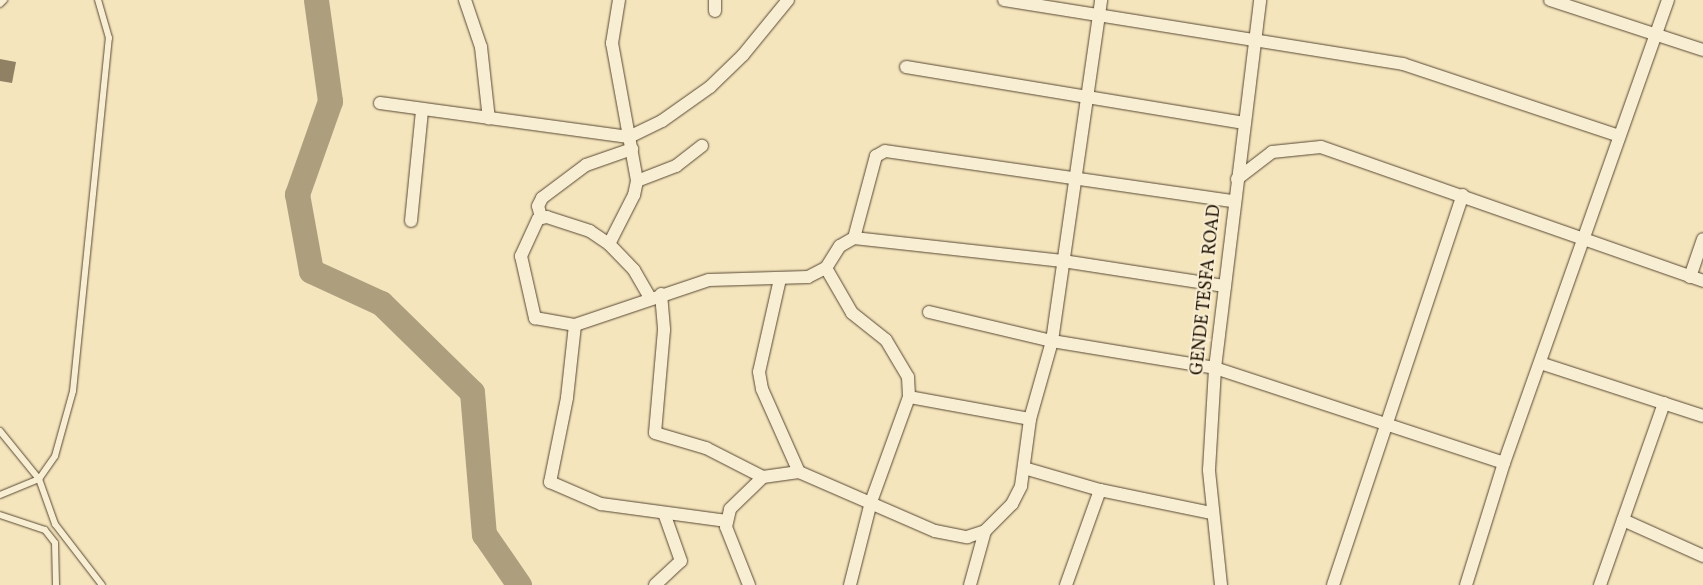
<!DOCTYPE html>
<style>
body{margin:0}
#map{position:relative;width:1703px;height:585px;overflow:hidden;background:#f5e5bd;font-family:Vollkorn,serif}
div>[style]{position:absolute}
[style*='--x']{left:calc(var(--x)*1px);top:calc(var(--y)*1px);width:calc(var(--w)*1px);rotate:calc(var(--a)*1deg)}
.river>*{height:25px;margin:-12.5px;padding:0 12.5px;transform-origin:12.5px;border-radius:12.5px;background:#ad9e7e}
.building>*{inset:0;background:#908064}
.roads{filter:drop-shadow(0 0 1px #574832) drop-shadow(0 0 1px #574832)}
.lane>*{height:6px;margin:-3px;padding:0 3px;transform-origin:3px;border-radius:3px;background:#f8eed4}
.street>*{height:12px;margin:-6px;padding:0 6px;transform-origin:6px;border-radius:6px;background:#f8eed4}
span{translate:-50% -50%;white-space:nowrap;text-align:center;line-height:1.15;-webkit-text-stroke:4px #f8eed4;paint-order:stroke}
.street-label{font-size:18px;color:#221303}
</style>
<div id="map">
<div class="river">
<div style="--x:316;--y:0;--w:102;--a:82.1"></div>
<div style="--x:330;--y:101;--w:99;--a:109.5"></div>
<div style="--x:297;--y:194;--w:78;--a:79.7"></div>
<div style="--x:311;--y:271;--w:77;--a:24.6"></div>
<div style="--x:381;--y:303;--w:127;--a:44.4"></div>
<div style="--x:472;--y:392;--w:143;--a:85.2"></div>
<div style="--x:484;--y:534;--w:62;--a:55.5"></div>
</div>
<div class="building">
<div style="clip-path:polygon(0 59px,16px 62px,12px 83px,0 81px)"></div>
</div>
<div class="roads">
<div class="lane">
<div style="--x:0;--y:4;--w:6;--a:-45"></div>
<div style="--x:0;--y:431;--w:62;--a:50.9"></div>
<div style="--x:39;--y:479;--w:48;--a:70.4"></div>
<div style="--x:55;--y:524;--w:77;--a:52.4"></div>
<div style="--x:0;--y:495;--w:42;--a:-22.3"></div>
<div style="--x:39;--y:479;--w:28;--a:-55"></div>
<div style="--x:55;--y:456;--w:67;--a:-74.5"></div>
<div style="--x:73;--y:391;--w:355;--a:-84.2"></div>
<div style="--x:109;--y:38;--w:40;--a:-106"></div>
<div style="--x:0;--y:515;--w:47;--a:18.4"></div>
<div style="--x:45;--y:530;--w:16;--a:52"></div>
<div style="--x:55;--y:543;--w:42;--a:88.6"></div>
</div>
<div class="street">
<div style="--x:465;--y:0;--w:50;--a:71.2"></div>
<div style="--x:481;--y:47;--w:72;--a:83.7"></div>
<div style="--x:619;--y:0;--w:44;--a:99.2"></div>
<div style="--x:612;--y:43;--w:140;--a:79.7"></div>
<div style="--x:637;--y:181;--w:14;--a:102"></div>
<div style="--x:634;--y:195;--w:55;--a:117"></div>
<div style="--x:609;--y:244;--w:36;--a:46"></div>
<div style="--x:634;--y:270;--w:32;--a:60"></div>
<div style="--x:715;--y:0;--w:11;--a:90"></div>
<div style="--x:1004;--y:0;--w:404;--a:9.1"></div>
<div style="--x:1403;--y:64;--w:228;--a:18.4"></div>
<div style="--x:1550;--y:0;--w:161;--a:18.1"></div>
<div style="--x:906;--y:67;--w:343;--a:9.4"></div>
<div style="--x:380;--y:103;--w:251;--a:7.8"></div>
<div style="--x:629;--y:137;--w:37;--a:-26"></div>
<div style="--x:662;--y:121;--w:59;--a:-35.3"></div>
<div style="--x:710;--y:87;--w:46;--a:-44.1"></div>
<div style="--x:743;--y:55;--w:71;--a:-50.7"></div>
<div style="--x:1237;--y:179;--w:44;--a:-37.6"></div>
<div style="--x:1272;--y:152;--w:49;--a:-5.8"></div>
<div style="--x:1321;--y:147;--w:405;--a:19.3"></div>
<div style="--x:637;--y:181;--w:42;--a:-21"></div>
<div style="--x:676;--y:166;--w:33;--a:-38"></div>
<div style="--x:541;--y:217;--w:11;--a:-105"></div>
<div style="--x:538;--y:206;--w:9;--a:-63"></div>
<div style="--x:542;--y:198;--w:55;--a:-36.9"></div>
<div style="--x:586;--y:165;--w:49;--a:-19.2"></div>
<div style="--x:411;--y:221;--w:111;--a:-84.3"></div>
<div style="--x:854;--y:238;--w:85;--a:-75"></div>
<div style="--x:876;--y:156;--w:10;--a:-29"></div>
<div style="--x:885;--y:151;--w:353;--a:8.2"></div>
<div style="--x:609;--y:244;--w:23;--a:-146"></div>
<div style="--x:590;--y:231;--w:45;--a:-162"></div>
<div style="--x:547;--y:217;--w:9;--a:167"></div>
<div style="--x:538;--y:219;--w:41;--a:114.7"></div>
<div style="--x:521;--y:256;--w:64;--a:77.3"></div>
<div style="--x:535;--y:318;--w:41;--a:9.9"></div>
<div style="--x:575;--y:325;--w:141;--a:-18.6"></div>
<div style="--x:709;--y:280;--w:99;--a:-1.7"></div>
<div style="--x:808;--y:277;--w:20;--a:-27"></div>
<div style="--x:826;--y:268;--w:26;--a:-58"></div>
<div style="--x:840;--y:246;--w:16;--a:-30"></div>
<div style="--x:854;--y:238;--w:210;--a:6.3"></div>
<div style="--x:1063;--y:261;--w:164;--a:8.8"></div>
<div style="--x:826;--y:268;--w:52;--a:60"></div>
<div style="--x:852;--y:313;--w:43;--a:38.5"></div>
<div style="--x:886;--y:340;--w:43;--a:59.3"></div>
<div style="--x:908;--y:377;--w:20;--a:87"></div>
<div style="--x:909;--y:397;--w:112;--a:109.9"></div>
<div style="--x:871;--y:502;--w:86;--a:104.2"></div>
<div style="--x:1690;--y:277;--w:40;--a:-71.1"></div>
<div style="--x:780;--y:279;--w:95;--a:102.7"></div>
<div style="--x:759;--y:372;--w:17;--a:80"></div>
<div style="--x:762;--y:389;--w:91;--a:66"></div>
<div style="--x:661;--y:294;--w:36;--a:85"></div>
<div style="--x:664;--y:330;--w:103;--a:95"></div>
<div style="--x:655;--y:433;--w:53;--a:16.4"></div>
<div style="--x:706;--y:448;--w:64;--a:27"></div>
<div style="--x:929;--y:312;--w:126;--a:13.3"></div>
<div style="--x:1052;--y:341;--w:165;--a:9.4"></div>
<div style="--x:1215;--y:368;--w:304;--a:18.2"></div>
<div style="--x:575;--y:325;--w:73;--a:96.3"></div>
<div style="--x:567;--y:398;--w:86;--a:101.4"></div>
<div style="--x:550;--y:482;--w:56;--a:23.3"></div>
<div style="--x:601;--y:504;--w:127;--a:7.7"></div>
<div style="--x:1540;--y:363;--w:171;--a:18"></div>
<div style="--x:909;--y:397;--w:123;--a:10.3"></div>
<div style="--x:1024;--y:468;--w:79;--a:16.1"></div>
<div style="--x:1100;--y:490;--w:113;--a:11.7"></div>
<div style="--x:1623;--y:520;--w:88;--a:24.2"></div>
<div style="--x:655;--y:585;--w:35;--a:-43"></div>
<div style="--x:681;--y:561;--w:51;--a:-109.5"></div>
<div style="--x:749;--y:585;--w:62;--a:-111.6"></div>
<div style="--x:726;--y:527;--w:18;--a:-77"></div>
<div style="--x:730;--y:509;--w:46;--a:-44.1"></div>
<div style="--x:763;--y:477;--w:36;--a:-8"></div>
<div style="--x:799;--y:472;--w:148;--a:23.5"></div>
<div style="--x:935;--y:531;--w:33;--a:11"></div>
<div style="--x:967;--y:537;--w:19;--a:-18"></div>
<div style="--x:970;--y:585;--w:56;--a:-74.5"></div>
<div style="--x:985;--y:531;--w:38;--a:-45"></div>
<div style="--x:1012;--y:504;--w:20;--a:-63"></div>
<div style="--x:1021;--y:486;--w:68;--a:-82.3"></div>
<div style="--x:1030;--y:419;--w:81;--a:-74.2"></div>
<div style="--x:1052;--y:341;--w:345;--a:-81.8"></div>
<div style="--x:1066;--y:585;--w:101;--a:-70.3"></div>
<div style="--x:1221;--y:585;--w:116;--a:-96"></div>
<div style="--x:1209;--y:470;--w:102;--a:-86.6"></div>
<div style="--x:1215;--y:368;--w:371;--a:-83"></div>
<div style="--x:1333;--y:585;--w:411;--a:-71.6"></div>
<div style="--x:1466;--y:585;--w:128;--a:-72.7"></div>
<div style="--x:1504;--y:463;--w:491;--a:-70.5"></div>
<div style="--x:1600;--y:585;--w:193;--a:-70.6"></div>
</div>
</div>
<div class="street-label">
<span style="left:1207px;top:290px;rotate:-84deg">GENDE TESFA ROAD</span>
</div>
</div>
